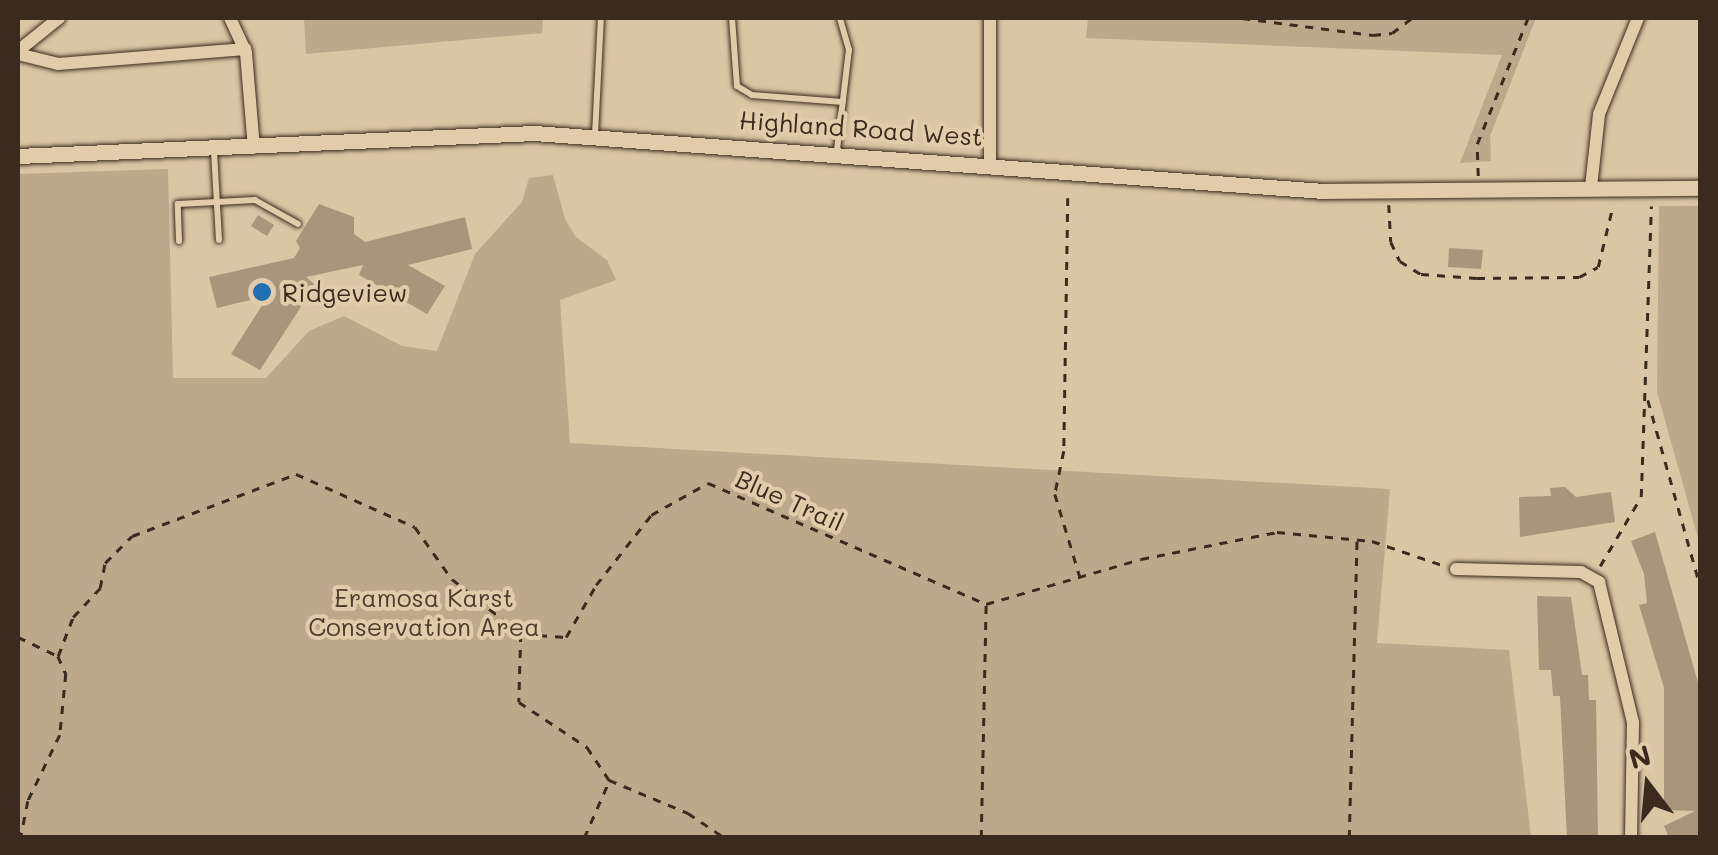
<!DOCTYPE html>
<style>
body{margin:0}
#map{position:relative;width:1718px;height:855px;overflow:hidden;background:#dac5a5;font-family:Mali,sans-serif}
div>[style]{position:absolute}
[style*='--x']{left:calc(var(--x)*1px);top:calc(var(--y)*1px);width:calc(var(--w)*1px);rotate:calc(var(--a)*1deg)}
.green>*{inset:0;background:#bda88c}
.building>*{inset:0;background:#a9957c}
.path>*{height:2.5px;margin-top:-1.25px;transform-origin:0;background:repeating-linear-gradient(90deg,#3b2a1e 0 8px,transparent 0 16px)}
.roads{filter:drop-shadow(0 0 2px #3b2a1e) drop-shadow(0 0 2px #3b2a1e)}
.service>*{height:6px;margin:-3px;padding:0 3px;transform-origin:3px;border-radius:3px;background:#e1cbab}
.minor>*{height:12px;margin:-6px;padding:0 6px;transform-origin:6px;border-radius:6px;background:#e1cbab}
.tertiary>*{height:15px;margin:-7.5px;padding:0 7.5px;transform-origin:7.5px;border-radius:7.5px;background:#e1cbab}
.dots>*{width:28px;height:28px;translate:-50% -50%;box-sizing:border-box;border:5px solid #e1cbab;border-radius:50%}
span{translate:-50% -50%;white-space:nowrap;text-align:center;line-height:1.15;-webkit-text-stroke:8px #e1cbab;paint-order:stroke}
.street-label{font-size:25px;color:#3b2a1e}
.poi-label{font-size:25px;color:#3b2a1e}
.left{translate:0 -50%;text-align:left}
.park-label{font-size:25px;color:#4e3d2e}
.frame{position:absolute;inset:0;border:20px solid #3b2a1e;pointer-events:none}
.north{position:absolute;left:1598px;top:735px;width:100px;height:100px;-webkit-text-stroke:8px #e1cbab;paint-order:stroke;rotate:344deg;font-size:28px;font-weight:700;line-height:40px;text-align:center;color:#3b2a1e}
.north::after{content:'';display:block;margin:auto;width:35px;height:45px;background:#3b2a1e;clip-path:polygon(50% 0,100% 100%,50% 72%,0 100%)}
</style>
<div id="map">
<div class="green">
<div style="clip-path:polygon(304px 18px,543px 18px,542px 33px,306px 54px)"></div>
<div style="clip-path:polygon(1088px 18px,1536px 18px,1490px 136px,1491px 161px,1460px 163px,1502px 55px,1086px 38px)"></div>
<div style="clip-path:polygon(168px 169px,173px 378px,266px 378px,309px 331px,344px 316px,402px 346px,437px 351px,475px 254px,522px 202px,529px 178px,553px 175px,565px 219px,576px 237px,607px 260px,616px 280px,560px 300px,570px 443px,1390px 489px,1377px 643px,1509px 650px,1531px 837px,18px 837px,18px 174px)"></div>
<div style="clip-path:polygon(1659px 206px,1700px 206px,1700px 545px,1657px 392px)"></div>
</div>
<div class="building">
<div style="clip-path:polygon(319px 204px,354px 217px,354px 234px,365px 242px,465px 217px,472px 249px,408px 265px,445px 286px,427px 314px,359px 275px,363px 265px,306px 277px,315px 285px,260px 370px,231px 354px,268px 296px,217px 308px,209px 277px,294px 258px,300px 248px,296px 241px)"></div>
<div style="clip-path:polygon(258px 215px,274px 225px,267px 236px,251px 226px)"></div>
<div style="clip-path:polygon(1449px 248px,1483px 250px,1481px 269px,1448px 267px)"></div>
<div style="clip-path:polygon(1565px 487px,1576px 497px,1611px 492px,1615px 522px,1520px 537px,1519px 497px,1551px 496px,1550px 488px)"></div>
<div style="clip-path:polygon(1655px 532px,1699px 686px,1700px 835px,1694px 838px,1669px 838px,1664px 826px,1695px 811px,1664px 810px,1664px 688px,1639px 605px,1647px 603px,1644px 574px,1631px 541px)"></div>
<div style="clip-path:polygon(1537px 596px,1571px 597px,1582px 675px,1588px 675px,1589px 700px,1596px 700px,1598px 838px,1567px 838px,1560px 696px,1553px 696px,1551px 670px,1539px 670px)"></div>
</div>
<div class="path">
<div style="--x:1242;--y:18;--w:132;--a:7.4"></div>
<div style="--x:1373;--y:35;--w:19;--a:-6"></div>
<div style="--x:1392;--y:33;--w:25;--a:-37"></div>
<div style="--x:1478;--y:176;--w:32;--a:-92"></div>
<div style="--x:1477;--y:144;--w:136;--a:-68"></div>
<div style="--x:1068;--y:198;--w:253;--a:90.9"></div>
<div style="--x:1064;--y:451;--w:44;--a:101.8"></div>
<div style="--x:1055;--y:494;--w:87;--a:73.2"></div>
<div style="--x:1389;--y:205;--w:37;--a:87"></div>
<div style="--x:1391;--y:242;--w:21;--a:65"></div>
<div style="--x:1400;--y:261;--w:25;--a:32"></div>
<div style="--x:1421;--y:274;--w:56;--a:4.1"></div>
<div style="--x:1477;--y:278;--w:102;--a:-0.6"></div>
<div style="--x:1579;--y:277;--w:21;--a:-28"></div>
<div style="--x:1598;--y:267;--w:64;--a:-76.4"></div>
<div style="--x:1648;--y:400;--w:192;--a:74.3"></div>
<div style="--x:1600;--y:566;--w:80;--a:-59.3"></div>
<div style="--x:1641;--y:497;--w:291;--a:-88"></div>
<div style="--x:523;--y:634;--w:43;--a:4"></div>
<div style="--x:566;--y:637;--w:60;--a:-60"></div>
<div style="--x:596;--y:585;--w:89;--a:-51.8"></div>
<div style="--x:651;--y:515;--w:65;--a:-29.3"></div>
<div style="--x:708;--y:483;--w:303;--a:23.5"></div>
<div style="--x:18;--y:637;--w:44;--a:25.4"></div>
<div style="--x:58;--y:656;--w:20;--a:66"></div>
<div style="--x:66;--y:674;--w:61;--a:95.6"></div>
<div style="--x:60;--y:735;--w:73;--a:115.9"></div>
<div style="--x:28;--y:801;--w:38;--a:101"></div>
<div style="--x:58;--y:656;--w:42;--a:-69"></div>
<div style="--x:73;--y:617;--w:40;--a:-47"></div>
<div style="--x:100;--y:588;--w:25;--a:-79"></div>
<div style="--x:105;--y:563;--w:38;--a:-45"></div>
<div style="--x:132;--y:536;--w:175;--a:-20.7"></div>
<div style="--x:296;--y:474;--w:130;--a:24"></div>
<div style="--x:415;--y:527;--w:64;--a:54.6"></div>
<div style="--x:452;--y:579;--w:88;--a:38.6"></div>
<div style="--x:521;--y:634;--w:68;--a:91.7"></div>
<div style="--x:519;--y:702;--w:82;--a:33.5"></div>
<div style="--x:587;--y:747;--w:40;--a:56"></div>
<div style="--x:609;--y:780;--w:86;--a:22.7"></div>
<div style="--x:688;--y:813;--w:45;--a:34"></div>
<div style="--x:584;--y:838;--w:62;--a:-66.3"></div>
<div style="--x:981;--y:838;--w:234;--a:-88.8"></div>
<div style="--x:986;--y:604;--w:161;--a:-16.2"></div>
<div style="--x:1141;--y:559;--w:139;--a:-11.2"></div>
<div style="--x:1277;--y:532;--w:95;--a:5.4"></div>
<div style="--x:1372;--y:541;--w:77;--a:18.9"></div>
<div style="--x:1349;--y:838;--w:297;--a:-88.5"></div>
</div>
<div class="roads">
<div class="service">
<div style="--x:732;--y:18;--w:68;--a:85.8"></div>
<div style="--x:737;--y:86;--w:17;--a:31"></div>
<div style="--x:752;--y:95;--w:91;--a:4.4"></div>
<div style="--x:595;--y:135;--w:117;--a:-87.1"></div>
<div style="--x:837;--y:150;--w:101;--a:-83.2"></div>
<div style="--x:849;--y:50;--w:33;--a:-106"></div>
<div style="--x:214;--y:151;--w:89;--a:86.8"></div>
<div style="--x:179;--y:241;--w:37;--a:-92"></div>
<div style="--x:178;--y:204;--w:77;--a:-3"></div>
<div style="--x:255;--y:200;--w:49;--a:29.2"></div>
</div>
<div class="minor">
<div style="--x:230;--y:18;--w:38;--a:65"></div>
<div style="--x:246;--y:53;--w:95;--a:85.2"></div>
<div style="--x:990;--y:18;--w:144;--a:90"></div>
<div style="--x:18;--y:51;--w:53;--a:-38.8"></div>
<div style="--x:18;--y:54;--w:41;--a:14"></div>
<div style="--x:58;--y:64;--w:188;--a:-4.6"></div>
<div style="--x:1591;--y:187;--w:73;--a:-83.7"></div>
<div style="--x:1599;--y:114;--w:104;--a:-67.9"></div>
<div style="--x:1456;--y:569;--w:125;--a:1.4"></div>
<div style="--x:1581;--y:572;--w:21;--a:29"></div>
<div style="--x:1599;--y:582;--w:145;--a:76.4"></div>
<div style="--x:1633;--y:723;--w:115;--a:91"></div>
</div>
<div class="tertiary">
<div style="--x:18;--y:156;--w:517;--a:-2.55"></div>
<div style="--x:534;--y:133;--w:792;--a:4.2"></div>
<div style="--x:1324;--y:191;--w:376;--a:-0.5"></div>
</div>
</div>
<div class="dots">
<div style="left:262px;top:292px;background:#1f6fb2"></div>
</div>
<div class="street-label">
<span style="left:861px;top:128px;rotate:4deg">Highland Road West</span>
<span style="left:790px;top:500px;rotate:24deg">Blue Trail</span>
</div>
<div class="poi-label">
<span class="left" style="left:282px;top:292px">Ridgeview</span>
</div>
<div class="park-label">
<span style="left:424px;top:612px">Eramosa Karst<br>Conservation Area</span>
</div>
<div class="frame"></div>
<div class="north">N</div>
</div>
